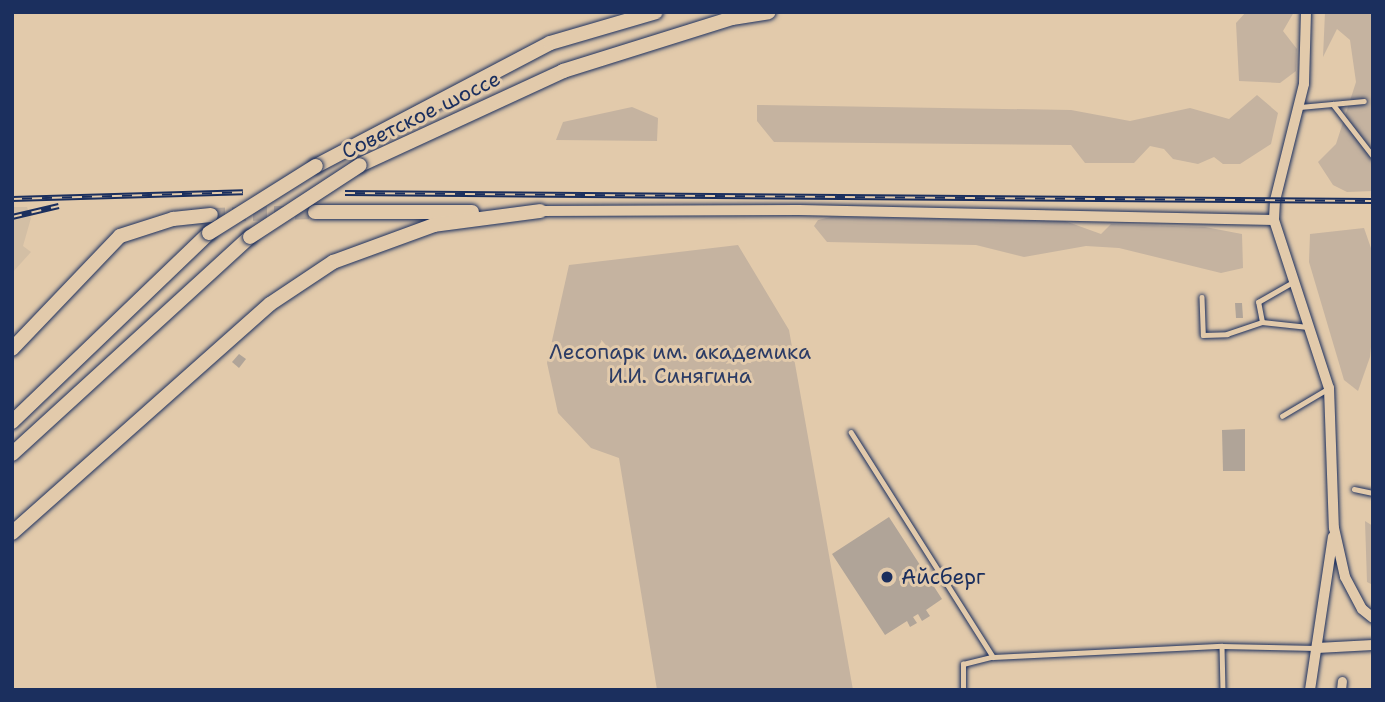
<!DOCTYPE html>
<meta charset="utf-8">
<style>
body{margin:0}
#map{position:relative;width:1385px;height:702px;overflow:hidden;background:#e2caab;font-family:"Shantell Sans",sans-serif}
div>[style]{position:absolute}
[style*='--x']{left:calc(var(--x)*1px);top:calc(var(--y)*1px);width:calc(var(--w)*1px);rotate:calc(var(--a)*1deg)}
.built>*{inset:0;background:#d3bfa5}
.green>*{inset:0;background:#c5b3a0}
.building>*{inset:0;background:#b0a498}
.trunk-tunnel>*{height:14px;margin-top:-7px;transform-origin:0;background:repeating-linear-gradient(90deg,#baab9c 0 14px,transparent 0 21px)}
.roads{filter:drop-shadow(0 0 2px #1b2f5e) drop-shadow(0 0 2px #1b2f5e)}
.service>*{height:4.5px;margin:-2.25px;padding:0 2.25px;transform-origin:2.25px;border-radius:2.25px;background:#e2caab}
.minor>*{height:9px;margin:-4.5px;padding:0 4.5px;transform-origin:4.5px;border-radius:4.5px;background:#e2caab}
.tertiary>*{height:10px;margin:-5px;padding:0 5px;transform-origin:5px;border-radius:5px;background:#e2caab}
.trunk>*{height:14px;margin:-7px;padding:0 7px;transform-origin:7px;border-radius:7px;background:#e2caab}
.rail>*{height:6px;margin-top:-3px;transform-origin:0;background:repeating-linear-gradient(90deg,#e2caab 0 10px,#1b2f5e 0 20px);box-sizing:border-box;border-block:2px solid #1b2f5e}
.bridges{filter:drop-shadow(0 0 2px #1b2f5e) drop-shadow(0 0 2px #1b2f5e)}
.trunk-bridge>*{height:14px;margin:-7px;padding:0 7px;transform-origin:7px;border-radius:7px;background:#e2caab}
.dots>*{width:19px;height:19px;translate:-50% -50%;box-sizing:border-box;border:4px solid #e2caab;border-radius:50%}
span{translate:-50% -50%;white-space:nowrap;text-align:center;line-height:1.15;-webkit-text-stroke:6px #e2caab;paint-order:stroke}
.street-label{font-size:21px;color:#1b2f5e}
.park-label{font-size:21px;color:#2c3c65}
.poi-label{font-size:21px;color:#1b2f5e}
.left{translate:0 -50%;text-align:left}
.frame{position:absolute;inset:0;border:14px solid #1b2f5e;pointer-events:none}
</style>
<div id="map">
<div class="built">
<div style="clip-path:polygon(12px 207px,27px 207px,31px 218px,23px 246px,31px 252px,12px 273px)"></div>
</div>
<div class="green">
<div style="clip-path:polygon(1246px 12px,1294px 12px,1283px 31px,1297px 49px,1296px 71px,1280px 83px,1239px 81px,1236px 23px)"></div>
<div style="clip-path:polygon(1325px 12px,1373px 12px,1373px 191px,1347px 192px,1333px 185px,1318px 162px,1336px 144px,1356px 82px,1350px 40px,1337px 29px,1323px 57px)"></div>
<div style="clip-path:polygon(1257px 95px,1278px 113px,1271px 144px,1240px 164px,1223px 164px,1214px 157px,1198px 164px,1173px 159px,1164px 149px,1150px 146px,1134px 163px,1085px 163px,1071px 145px,774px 142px,757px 121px,757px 105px,1071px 110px,1130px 121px,1190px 108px,1229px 119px)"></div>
<div style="clip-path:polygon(632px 107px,658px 118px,657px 141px,556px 140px,563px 122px)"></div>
<div style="clip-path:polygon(831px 217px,1065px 221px,1101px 234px,1111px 224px,1205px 227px,1242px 234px,1243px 268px,1221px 273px,1119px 248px,1086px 246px,1024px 257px,976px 245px,827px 242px,814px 226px,818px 220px)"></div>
<div style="clip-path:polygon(1364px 228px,1372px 251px,1373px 327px,1370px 357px,1358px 391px,1344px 380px,1309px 262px,1310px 234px)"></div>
<div style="clip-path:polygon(738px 245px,789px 330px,853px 690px,657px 690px,619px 458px,591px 448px,558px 413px,547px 363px,569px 265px)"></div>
<div style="clip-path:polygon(1365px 521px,1373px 526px,1373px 585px,1367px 582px)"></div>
</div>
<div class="building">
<div style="clip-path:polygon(1235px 303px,1242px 303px,1243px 318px,1236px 318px)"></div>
<div style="clip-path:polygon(239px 354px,246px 359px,239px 368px,232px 362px)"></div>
<div style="clip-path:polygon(1245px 429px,1245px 471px,1223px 471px,1222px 430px)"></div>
<div style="clip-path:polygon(889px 517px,942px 599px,926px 610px,930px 616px,922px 621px,918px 614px,913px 617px,917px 623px,910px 627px,907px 621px,885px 635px,832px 554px)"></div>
</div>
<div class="trunk-tunnel">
<div style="--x:211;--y:215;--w:104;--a:-1.7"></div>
</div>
<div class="roads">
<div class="service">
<div style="--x:1333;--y:104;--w:66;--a:52.4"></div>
<div style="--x:1300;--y:107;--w:64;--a:-5.4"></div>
<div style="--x:1202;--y:297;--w:38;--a:88"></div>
<div style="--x:1203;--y:335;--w:24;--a:-2"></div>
<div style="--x:1227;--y:334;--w:37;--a:-19"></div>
<div style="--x:1262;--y:322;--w:46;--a:6.2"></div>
<div style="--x:1262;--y:322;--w:20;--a:-101"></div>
<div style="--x:1258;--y:302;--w:40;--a:-29.7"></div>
<div style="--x:1282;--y:416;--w:55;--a:-30.8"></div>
<div style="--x:851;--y:432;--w:266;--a:57.7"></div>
<div style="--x:993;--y:657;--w:229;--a:-2.8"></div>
<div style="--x:1222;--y:646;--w:94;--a:1.2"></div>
<div style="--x:1354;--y:489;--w:19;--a:12"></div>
<div style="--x:1222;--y:646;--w:44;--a:88.7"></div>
<div style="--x:963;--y:690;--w:26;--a:-90"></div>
<div style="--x:963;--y:664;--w:30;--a:-14"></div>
</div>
<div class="minor">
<div style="--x:1341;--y:690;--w:9;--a:-84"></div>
</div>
<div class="tertiary">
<div style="--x:1306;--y:12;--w:72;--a:91.6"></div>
<div style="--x:1304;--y:84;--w:120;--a:104"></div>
<div style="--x:1275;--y:200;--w:20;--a:93"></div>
<div style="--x:1274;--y:220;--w:177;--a:71.9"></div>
<div style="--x:1329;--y:388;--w:140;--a:88"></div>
<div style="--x:1334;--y:528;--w:50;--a:77.3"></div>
<div style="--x:1345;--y:577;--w:36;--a:62"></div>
<div style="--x:1362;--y:609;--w:14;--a:39"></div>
<div style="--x:540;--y:211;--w:259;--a:-0.2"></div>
<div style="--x:799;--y:210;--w:475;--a:1.2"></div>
<div style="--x:1317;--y:648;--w:56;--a:-3.1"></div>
<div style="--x:1310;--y:690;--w:155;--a:-81.5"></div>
</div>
<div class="trunk">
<div style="--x:360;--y:165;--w:224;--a:-24.8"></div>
<div style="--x:563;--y:71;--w:177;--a:-17.4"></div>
<div style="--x:732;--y:18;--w:37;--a:-9"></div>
<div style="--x:316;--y:166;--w:264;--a:-27.7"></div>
<div style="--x:550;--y:43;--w:110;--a:-16.3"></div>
<div style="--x:315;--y:212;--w:157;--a:0"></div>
<div style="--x:12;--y:349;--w:156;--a:-46.3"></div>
<div style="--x:120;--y:236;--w:56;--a:-17.8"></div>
<div style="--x:173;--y:219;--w:38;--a:-6"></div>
<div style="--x:12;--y:422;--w:273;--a:-43.8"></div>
<div style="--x:12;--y:454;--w:322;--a:-42.4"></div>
<div style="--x:12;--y:533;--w:345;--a:-41.6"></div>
<div style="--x:270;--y:304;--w:76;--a:-33.7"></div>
<div style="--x:333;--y:262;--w:108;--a:-20.1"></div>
<div style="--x:434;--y:225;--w:107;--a:-7.5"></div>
</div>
</div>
<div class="rail">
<div style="--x:345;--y:193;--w:1028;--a:0.45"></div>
<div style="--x:12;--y:199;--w:231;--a:-1.7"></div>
<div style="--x:12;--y:217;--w:48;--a:-13.2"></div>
</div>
<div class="bridges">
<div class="trunk-bridge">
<div style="--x:209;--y:233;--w:126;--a:-32.1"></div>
<div style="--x:250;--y:237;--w:131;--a:-33.2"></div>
</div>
</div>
<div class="dots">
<div style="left:887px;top:577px;background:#1b2f5e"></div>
</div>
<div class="street-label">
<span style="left:421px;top:115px;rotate:-26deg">Советское шоссе</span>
</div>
<div class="park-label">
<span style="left:680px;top:364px">Лесопарк им. академика<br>И.И. Синягина</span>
</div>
<div class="poi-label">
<span class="left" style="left:901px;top:577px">Айсберг</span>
</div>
<div class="frame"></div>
</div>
